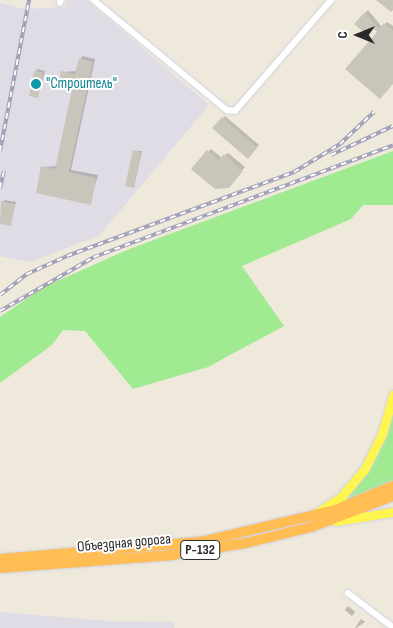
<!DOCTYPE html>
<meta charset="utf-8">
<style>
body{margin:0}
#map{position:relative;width:393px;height:628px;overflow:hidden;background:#eee9db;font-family:"Sofia Sans Condensed",sans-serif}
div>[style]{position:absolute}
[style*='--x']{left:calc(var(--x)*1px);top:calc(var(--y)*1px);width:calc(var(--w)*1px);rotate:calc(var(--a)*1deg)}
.industrial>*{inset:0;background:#e0dce5}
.green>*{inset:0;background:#a0ea92}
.shadow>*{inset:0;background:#0003}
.building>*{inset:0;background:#c9c5ba}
.roads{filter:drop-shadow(0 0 1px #d0d0e4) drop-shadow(0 0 1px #d0d0e4)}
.street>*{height:5.5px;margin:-2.75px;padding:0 2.75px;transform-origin:2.75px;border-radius:2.75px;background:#fff}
.primary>*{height:9px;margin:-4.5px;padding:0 4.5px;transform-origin:4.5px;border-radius:4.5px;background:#fef550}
.highway>*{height:10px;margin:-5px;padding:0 5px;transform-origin:5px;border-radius:5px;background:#ffbd54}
.rail>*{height:4px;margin-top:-2px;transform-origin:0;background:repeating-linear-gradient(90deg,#fff 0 5.5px,#9e9db6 0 11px);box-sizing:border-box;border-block:1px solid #9e9db6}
.dots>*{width:14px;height:14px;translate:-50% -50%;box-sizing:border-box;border:2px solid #fff;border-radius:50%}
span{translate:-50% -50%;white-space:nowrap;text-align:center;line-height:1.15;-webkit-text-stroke:4px #fff;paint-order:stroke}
.shield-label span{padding:1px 4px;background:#fff;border:1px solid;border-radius:4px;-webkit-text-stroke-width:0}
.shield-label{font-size:14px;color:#2a2a2a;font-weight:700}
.culture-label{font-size:15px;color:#0d838f}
.left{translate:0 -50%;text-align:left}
.street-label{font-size:15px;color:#2a2a2a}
.north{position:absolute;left:333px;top:10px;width:50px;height:50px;-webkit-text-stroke:4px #fff;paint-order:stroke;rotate:270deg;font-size:14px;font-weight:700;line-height:20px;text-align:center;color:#2a2a2a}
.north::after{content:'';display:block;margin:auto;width:18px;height:22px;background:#2a2a2a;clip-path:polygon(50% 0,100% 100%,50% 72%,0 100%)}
</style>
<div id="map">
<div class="industrial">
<div style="clip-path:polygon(67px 0,86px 0,209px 105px,99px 236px,30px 262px,0 256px,0 3px,25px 9px,66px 7px)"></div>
<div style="clip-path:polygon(0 612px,109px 621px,174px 622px,174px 628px,0 628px)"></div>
</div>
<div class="green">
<div style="clip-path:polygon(393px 151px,393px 205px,363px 205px,351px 219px,242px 266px,284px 326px,208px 367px,133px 389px,85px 331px,63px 330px,52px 345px,0 383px,0 317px,44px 287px,127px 250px)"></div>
<div style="clip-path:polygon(393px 407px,393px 481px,338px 505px,373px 465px)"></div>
</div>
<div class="shadow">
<div style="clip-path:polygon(368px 10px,382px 27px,387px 22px,393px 26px,393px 82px,379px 31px,356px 24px)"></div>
<div style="clip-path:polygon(82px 56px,95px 59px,71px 170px,98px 175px,90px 203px,42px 167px,57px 166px,73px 88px,62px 72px,77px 71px)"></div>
<div style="clip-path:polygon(37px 69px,45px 71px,38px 96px,31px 95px)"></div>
<div style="clip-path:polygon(225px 116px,259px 145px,248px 157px,214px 128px)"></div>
<div style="clip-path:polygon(211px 149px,222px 158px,228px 153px,245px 167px,231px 183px,193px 169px)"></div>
<div style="clip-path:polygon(134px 151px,142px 151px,134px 187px)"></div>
<div style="clip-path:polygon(4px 200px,16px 202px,10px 225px,0 223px)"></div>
<div style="clip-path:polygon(348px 606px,355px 612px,352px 616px,345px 610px)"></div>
<div style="clip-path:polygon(361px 619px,365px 622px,356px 628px,355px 628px)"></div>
</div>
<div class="building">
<div style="clip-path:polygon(376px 0,393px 0,393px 10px,391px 12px)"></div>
<div style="clip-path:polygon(365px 12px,379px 29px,384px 23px,393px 31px,393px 84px,380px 99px,345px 69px,377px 32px,372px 27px,366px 34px,354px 24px)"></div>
<div style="clip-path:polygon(79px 58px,93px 62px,69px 172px,96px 178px,91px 205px,36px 193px,41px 166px,55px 169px,72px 89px,58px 86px,61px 71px,75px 74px)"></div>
<div style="clip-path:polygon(34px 71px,43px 72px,38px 98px,29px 96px)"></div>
<div style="clip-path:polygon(222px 117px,257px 148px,248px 159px,212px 128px)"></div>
<div style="clip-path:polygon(133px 150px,141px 152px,134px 188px,125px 186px)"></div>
<div style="clip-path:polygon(207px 150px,219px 160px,224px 154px,243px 171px,229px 188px,215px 189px,191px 169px)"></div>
<div style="clip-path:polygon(1px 201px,15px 204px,11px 226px,0 224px)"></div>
</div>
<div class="roads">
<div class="street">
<div style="--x:94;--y:0;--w:173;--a:39.6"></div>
<div style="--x:227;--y:110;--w:8;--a:7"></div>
<div style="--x:235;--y:111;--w:147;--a:-49.1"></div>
<div style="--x:60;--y:3;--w:3;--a:-72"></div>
<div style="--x:348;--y:593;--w:56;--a:37.1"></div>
</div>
<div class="primary">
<div style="--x:318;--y:512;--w:27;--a:-33"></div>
<div style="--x:341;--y:497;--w:35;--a:-50"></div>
<div style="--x:364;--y:470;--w:40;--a:-63.4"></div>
<div style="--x:382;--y:434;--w:41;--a:-74.2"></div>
<div style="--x:336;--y:521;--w:58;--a:-9"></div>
</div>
<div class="highway">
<div style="--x:0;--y:559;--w:201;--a:-4.9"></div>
<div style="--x:200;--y:542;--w:139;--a:-13.3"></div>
<div style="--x:335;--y:510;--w:63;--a:-22.5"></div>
<div style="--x:0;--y:568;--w:171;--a:-4.3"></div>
<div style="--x:171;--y:555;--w:76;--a:-9.1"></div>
<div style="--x:246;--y:543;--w:67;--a:-13.8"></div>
<div style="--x:311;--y:527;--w:88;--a:-20.7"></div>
</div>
</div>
<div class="rail">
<div style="--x:0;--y:151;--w:154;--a:-79.1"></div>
<div style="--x:331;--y:155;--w:68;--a:-25.1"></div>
<div style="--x:0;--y:188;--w:17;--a:-77"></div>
<div style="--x:0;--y:295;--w:34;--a:-38"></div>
<div style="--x:27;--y:274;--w:44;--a:-24.2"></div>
<div style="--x:67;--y:256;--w:242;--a:-20.3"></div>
<div style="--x:294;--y:172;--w:54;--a:-31.3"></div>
<div style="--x:340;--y:144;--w:47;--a:-43.3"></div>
<div style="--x:0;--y:311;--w:108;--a:-29.9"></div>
<div style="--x:94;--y:257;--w:319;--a:-20.5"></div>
</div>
<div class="dots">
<div style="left:36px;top:84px;background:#0f9aa8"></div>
</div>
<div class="shield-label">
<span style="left:200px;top:550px">Р-132</span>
</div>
<div class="culture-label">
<span class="left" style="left:46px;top:84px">"Строитель"</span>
</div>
<div class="street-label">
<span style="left:124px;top:543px;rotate:-5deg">Объездная дорога</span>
</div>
<div class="north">С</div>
</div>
